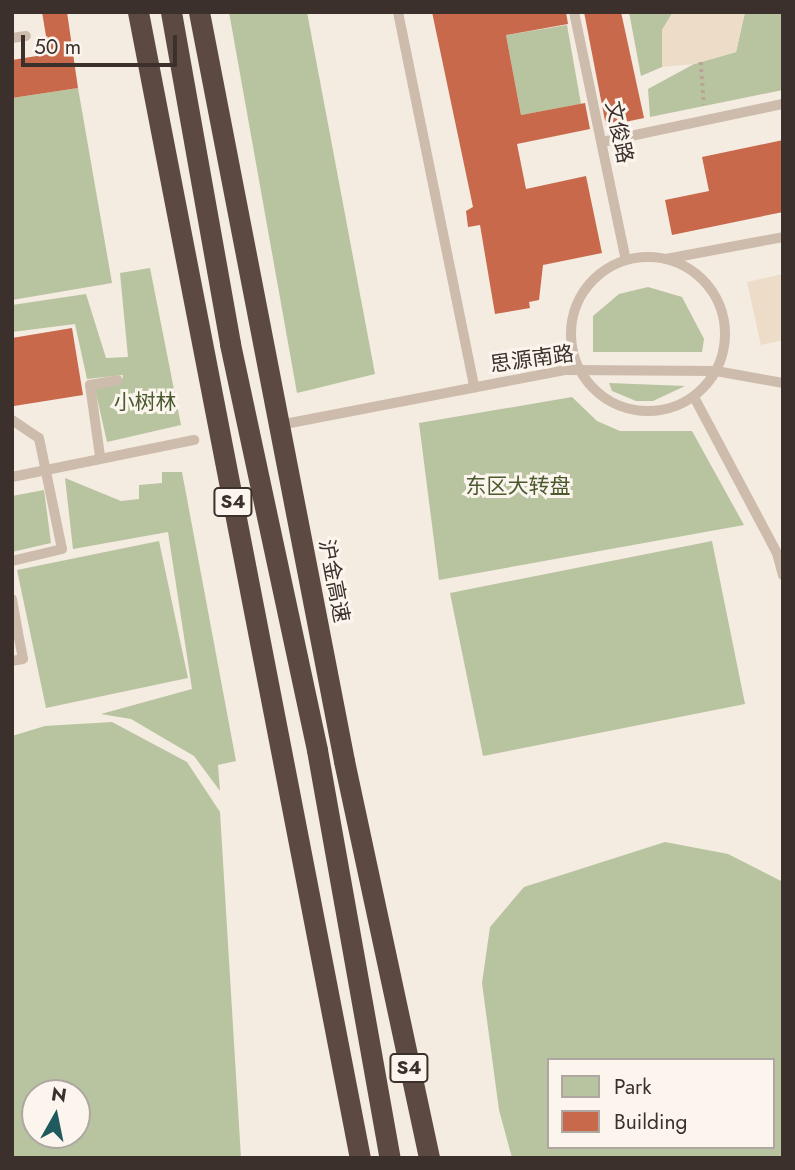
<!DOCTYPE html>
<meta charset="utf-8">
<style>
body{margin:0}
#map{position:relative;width:795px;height:1170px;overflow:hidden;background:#f4ebe1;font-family:Jost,"Noto Sans SC",sans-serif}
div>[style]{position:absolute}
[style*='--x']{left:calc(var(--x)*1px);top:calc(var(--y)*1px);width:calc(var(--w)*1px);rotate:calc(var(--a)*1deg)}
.green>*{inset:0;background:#b8c4a0}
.plaza>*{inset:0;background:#ecdcc8}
.building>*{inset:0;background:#c8694b}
.path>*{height:3.5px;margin-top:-1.75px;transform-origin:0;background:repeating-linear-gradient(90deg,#b9a596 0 3.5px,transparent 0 7px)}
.lane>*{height:10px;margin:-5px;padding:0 5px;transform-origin:5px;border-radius:5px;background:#cdbbac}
.lane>.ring{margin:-5px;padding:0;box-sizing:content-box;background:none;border:10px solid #cdbbac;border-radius:50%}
.highway>*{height:21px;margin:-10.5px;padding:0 10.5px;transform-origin:10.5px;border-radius:10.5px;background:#5c4a42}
span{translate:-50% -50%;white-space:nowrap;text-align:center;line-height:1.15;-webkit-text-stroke:6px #fbf5ee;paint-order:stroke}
.shield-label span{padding:2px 5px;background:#fbf5ee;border:2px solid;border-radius:5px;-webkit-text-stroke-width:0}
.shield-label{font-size:19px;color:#3b302b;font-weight:700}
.street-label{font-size:21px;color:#3b302b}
.park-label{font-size:21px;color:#4a5a2e}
.frame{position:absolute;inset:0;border:14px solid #3b302b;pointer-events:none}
.legend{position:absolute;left:547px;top:1058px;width:228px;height:91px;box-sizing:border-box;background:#fbf5ee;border:2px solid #aea6a0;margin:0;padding:9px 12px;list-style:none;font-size:21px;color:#3b302b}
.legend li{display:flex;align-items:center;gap:14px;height:35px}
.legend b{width:35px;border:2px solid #aea6a0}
.north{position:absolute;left:21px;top:1079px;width:70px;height:70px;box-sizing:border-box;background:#fbf5ee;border:2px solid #aea6a0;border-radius:50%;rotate:9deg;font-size:19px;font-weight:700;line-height:28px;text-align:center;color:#3b302b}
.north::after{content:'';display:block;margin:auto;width:24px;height:32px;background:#1f5a5e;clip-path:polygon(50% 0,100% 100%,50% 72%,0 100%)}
.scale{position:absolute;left:21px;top:35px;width:156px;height:32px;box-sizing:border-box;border:4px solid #3b302b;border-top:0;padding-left:9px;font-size:21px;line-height:24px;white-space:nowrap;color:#3b302b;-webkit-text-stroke:5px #fbf5ee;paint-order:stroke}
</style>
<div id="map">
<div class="green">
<div style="clip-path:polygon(229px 12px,307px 12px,375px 374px,297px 393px)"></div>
<div style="clip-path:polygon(629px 12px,673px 12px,662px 30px,662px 67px,641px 76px)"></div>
<div style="clip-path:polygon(745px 12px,783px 12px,783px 90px,650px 117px,648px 89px,694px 64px,736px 52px)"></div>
<div style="clip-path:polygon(567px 25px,581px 104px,521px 115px,506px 35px)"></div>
<div style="clip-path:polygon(78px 88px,112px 283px,12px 300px,12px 98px)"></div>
<div style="clip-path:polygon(150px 268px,181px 425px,107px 442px,95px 389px,122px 382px,123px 375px,87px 379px,75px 324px,12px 332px,12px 305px,86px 294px,106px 358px,128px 357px,120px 273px)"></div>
<div style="clip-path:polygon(648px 287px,682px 297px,704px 339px,702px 352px,593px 352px,593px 316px,619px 294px)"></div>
<div style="clip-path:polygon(609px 383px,685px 386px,653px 401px,636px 401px,612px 391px)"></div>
<div style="clip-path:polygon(572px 397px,597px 421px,620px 431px,692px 431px,744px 525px,439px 580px,419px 423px)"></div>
<div style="clip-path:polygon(162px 472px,182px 472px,236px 761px,218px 765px,220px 791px,194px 756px,131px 719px,101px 714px,192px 689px,168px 532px,73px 549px,65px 478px,121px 501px,139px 499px,139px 485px,162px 483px)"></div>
<div style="clip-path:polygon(44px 490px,51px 543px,12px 552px,12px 496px)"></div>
<div style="clip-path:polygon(159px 541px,188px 678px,46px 708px,17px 570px)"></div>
<div style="clip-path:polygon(712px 541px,745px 704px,483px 756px,450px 593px)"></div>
<div style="clip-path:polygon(evenodd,112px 722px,187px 762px,220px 812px,241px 1158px,12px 1158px,12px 736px,45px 726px,112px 722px,35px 1093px,77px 1093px,77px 1135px,35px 1135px,35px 1093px)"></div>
<div style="clip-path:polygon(evenodd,665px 842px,728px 854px,783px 882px,783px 1158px,512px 1158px,499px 1110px,482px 983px,490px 927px,524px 887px,665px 842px,548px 1060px,772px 1060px,772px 1147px,548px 1147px,548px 1060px)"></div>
</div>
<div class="plaza">
<div style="clip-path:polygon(673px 12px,745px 12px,736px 52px,694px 64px,662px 67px,662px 30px)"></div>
<div style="clip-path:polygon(783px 274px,783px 340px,761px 345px,747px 282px)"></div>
</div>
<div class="building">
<div style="clip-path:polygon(42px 12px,67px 12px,78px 88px,12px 98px,12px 60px,49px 54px)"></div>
<div style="clip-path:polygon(432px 12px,566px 12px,568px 24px,506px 35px,521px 115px,585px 103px,590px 129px,517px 144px,526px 189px,586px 176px,602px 253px,543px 265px,539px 300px,529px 302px,530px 308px,495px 314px,480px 225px,468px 227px,466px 211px,473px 207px)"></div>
<div style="clip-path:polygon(584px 12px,621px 12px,644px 118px,606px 126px)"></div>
<div style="clip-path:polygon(783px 140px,783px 212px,672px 235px,665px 200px,709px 191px,702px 157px)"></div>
<div style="clip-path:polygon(72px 328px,83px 395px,14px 406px,12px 338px)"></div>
</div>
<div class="path">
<div style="--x:701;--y:62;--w:43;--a:86"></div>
</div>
<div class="lane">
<div style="--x:398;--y:12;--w:383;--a:78.5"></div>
<div style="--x:574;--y:12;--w:253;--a:78.2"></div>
<div style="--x:12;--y:38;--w:14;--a:-8"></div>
<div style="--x:602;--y:142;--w:185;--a:-11.9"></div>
<div class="ring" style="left:571px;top:257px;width:144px;height:144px"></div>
<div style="--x:666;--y:259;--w:119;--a:-10.6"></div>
<div style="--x:694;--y:397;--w:177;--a:62"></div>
<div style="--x:777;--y:553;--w:23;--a:75"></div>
<div style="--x:12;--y:420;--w:32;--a:34"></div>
<div style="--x:39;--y:438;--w:113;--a:78.3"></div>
<div style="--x:62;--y:549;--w:51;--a:166.5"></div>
<div style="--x:290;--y:423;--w:281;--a:-10.9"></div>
<div style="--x:566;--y:370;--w:150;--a:0.4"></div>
<div style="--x:716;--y:371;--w:68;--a:10.2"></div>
<div style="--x:100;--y:456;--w:72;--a:-98"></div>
<div style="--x:90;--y:385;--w:28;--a:-10"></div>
<div style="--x:12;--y:477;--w:186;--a:-11.5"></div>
<div style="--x:12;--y:599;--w:35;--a:80"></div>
<div style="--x:12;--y:635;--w:6;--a:-18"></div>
<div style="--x:18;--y:633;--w:26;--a:79"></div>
<div style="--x:23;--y:659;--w:11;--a:170"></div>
</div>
<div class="highway">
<div style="--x:138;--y:12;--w:1167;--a:79.04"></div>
<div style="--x:171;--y:12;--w:337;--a:79.9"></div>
<div style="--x:230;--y:344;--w:415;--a:77.9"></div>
<div style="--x:317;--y:750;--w:414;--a:79.9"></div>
<div style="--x:199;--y:12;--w:763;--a:79.04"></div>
<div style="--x:344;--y:761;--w:406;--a:77.9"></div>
</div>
<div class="shield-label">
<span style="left:233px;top:502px">S4</span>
<span style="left:409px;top:1068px">S4</span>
</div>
<div class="street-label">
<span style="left:619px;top:132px;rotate:78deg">文俊路</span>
<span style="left:532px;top:359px;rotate:-8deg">思源南路</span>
<span style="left:334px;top:581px;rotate:79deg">沪金高速</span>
</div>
<div class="park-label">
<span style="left:145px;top:402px">小树林</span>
<span style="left:518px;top:486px">东区大转盘</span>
</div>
<div class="frame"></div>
<ul class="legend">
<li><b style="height:19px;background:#b8c4a0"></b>Park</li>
<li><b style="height:19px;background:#c8694b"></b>Building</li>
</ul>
<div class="north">N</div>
<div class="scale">50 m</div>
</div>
